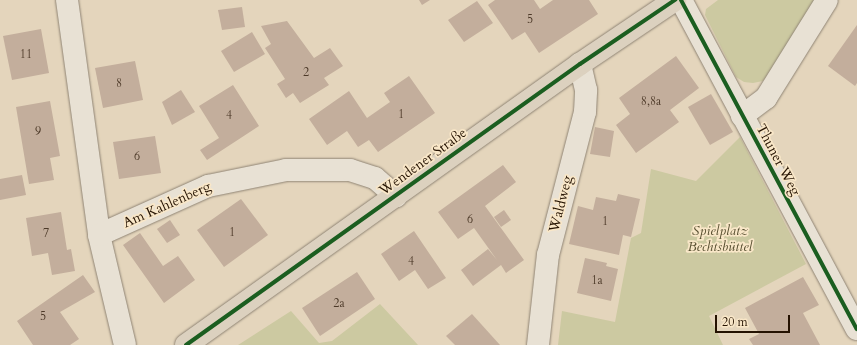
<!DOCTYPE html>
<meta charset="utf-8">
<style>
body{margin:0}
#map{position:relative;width:857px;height:345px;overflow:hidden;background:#e4d5bc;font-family:Cardo,serif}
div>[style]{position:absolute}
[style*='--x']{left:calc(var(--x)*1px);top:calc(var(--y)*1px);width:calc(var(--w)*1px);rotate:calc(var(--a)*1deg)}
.green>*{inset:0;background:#ccc9a1}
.building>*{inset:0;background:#c3ae9c}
.roads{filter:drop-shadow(0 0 1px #8f8474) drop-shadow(0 0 1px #8f8474)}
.minor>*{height:22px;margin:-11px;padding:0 11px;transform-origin:11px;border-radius:11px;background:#e8e1d4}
.major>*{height:22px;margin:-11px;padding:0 11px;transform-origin:11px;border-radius:11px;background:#dcd1bf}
.cycleway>*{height:4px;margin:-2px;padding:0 2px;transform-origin:2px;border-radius:2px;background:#1b5e20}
span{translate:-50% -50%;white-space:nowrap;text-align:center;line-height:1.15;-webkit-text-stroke:3.5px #f9e7c8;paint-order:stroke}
.number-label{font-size:12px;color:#4c3928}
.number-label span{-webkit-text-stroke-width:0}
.street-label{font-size:14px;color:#241201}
.park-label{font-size:14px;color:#584f31;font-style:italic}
.scale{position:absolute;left:715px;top:315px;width:75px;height:18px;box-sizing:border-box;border:2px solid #241201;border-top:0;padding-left:5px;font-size:12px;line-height:14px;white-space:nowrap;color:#241201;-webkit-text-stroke:3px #f9e7c8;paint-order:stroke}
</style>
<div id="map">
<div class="green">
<div style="clip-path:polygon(718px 0,815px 0,769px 74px,763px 81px,753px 83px,744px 82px,736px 77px,705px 15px,706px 9px)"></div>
<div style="clip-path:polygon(740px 137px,806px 264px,709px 316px,723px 345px,558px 345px,562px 311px,615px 322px,631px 238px,641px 233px,651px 169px,696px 181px)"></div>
<div style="clip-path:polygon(380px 304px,418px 345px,238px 345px,291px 311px,319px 343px,332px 341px)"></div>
</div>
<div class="building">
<div style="clip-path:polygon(419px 0,430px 0,422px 5px)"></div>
<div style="clip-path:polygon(495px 0,534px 0,540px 9px,553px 0,589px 0,598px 14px,539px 53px,525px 32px,512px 40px,488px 5px)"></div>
<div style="clip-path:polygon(477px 1px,493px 23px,464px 42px,448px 20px)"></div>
<div style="clip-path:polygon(242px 7px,245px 27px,222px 30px,218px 10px)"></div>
<div style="clip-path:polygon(287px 21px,314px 58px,330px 48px,343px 66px,324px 78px,329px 85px,300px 103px,293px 93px,286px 98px,277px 84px,285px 79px,265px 48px,271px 44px,261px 26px)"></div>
<div style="clip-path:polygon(857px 25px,857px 83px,855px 86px,828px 66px)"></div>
<div style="clip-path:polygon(41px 29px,49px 73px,12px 80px,3px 36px)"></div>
<div style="clip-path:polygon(252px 32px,265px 54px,234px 72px,221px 51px)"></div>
<div style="clip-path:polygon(676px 56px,699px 88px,670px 110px,679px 122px,636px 153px,616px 125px,630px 114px,619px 98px)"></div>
<div style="clip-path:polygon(135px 61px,143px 100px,103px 108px,95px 68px)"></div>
<div style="clip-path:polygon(409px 76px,435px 113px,378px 152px,369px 140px,358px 147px,347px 131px,327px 145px,309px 119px,349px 91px,367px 118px,390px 102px,384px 93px)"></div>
<div style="clip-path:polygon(233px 85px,259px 126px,207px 160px,200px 150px,219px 138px,199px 106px)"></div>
<div style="clip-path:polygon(181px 90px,195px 112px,172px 125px,162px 102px)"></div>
<div style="clip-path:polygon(711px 94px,733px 132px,710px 145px,688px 107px)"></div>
<div style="clip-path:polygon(50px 101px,60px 156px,50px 158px,54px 180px,29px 184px,16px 107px)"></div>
<div style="clip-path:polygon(595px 127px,614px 131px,610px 157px,590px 154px)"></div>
<div style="clip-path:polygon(155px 136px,161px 173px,119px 179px,113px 142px)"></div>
<div style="clip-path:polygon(503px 165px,516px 182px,485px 206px,524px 260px,506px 273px,501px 265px,473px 286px,461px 270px,488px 249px,497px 260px,474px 228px,458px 239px,438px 212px)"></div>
<div style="clip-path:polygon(22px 175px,26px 195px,0 200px,0 179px)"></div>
<div style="clip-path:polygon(618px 194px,640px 199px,631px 237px,623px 235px,619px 255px,569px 244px,578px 206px,593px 210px,596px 197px,616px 201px)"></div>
<div style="clip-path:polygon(241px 199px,268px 235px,224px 267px,197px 230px)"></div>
<div style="clip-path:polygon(504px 210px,511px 220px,501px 227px,494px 217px)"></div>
<div style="clip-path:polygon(61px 212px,67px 250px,71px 249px,75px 271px,52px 275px,48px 253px,32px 256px,26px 218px)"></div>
<div style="clip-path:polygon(170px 220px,180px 235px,167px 243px,157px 229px)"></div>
<div style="clip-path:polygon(414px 231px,446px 278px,428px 289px,415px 270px,399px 281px,381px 254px)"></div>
<div style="clip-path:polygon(140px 233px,163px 266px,178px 256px,195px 280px,164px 303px,123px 245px)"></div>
<div style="clip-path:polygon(585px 258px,607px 263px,606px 266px,618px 269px,611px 301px,577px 293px)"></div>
<div style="clip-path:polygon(357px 272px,375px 299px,320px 336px,302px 308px)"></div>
<div style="clip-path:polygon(83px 275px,95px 292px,60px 312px,79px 339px,70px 345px,33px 345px,17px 321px)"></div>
<div style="clip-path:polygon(803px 277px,819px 305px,803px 313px,820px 345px,753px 345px,749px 339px,759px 334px,745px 308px)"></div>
<div style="clip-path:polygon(472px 314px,500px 345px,455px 345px,446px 336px)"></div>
</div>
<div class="roads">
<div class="minor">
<div style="--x:67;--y:0;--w:237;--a:82.2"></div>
<div style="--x:99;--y:235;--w:113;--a:76.7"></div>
<div style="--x:681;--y:0;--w:373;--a:61.9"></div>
<div style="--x:742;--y:116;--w:30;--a:-37"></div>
<div style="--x:766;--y:98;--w:115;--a:-58.1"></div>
<div style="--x:99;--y:235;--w:120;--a:-24.2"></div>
<div style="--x:208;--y:186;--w:80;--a:-11.6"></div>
<div style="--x:286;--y:170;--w:64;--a:0"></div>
<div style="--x:350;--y:170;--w:26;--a:18"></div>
<div style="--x:375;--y:178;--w:28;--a:41"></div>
<div style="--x:538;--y:345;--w:91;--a:-83.7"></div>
<div style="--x:548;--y:255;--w:148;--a:-75.5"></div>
<div style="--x:585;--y:112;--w:22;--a:-87"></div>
<div style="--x:586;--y:90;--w:27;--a:-103"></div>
</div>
<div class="major">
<div style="--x:186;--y:345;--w:484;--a:-35.5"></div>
<div style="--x:580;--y:64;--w:115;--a:-34"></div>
</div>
</div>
<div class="cycleway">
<div style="--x:681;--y:0;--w:373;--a:61.9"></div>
<div style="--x:186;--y:345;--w:484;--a:-35.5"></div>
<div style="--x:580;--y:64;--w:115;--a:-34"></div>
</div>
<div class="number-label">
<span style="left:530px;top:20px">5</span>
<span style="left:26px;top:55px">11</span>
<span style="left:306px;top:73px">2</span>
<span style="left:119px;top:84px">8</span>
<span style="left:651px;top:102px">8,8a</span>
<span style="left:401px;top:115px">1</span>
<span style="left:229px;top:116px">4</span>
<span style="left:38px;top:132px">9</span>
<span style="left:137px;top:157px">6</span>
<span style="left:470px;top:220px">6</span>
<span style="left:605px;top:222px">1</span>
<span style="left:232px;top:233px">1</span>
<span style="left:46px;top:234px">7</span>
<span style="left:411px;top:262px">4</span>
<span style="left:597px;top:281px">1a</span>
<span style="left:339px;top:304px">2a</span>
<span style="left:43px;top:317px">5</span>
</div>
<div class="street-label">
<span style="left:778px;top:160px;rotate:62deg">Thuner Weg</span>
<span style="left:423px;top:162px;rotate:-36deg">Wendener Straße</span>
<span style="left:561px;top:204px;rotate:-76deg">Waldweg</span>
<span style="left:167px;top:205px;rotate:-24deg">Am Kahlenberg</span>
</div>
<div class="park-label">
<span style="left:720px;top:239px">Spielplatz<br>Bechtsbüttel</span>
</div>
<div class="scale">20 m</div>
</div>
